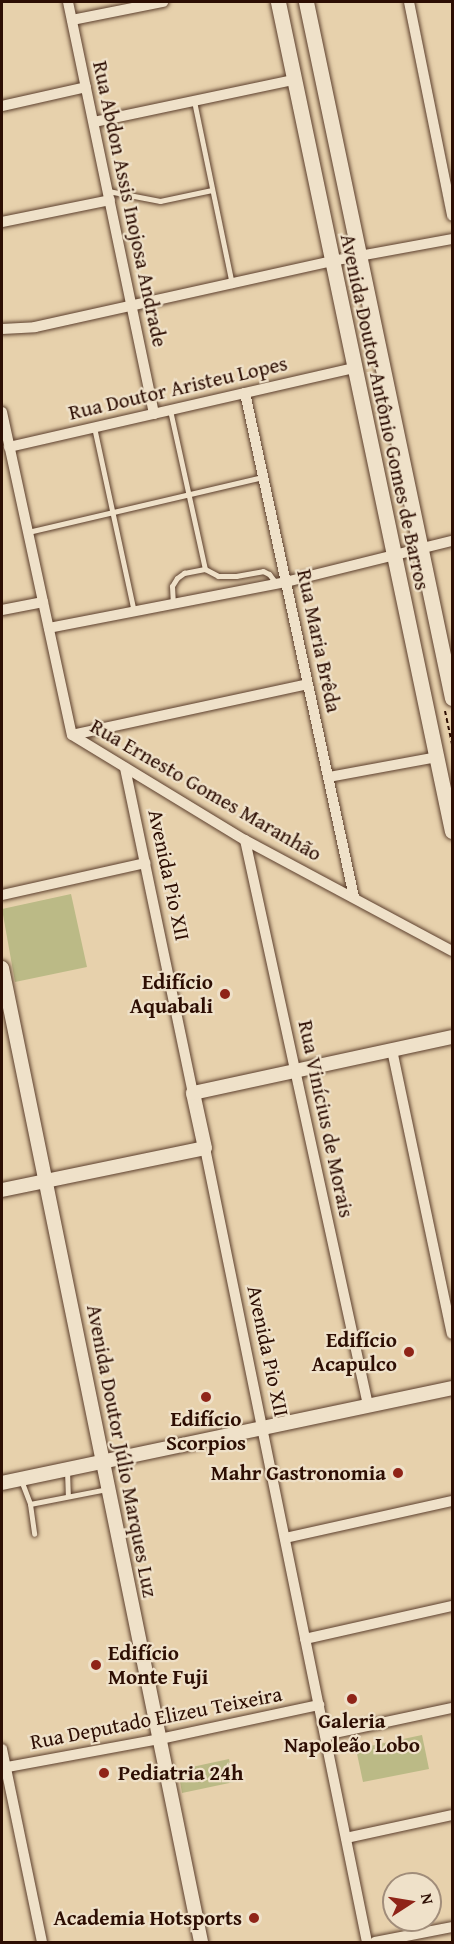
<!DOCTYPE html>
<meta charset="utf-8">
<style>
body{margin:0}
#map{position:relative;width:454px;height:1944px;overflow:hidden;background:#e7d1ac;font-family:"Gentium Book Plus",serif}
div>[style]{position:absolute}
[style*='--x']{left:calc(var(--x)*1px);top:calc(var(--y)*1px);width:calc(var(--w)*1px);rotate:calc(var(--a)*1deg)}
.green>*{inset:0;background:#bbba86}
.path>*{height:2px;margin-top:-1px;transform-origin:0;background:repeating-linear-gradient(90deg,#2d0e03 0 4.5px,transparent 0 7.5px)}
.roads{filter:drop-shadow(0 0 2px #5c3f2d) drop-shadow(0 0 2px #5c3f2d)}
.service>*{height:5px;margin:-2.5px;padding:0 2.5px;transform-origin:2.5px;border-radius:2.5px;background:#efe1c9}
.minor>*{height:10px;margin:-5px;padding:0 5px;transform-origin:5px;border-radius:5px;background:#efe1c9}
.tertiary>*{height:14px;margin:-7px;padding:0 7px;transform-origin:7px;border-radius:7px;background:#efe1c9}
.secondary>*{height:15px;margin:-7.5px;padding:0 7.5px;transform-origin:7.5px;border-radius:7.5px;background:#efe1c9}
.dots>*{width:16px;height:16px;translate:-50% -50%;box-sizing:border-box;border:3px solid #efe1c9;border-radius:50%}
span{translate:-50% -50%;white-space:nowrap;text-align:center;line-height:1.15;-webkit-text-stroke:4.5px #efe1c9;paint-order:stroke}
.street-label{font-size:21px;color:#2d0e03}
.poi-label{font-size:21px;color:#2d0e03;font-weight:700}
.right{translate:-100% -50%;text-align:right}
.left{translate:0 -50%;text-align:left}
.frame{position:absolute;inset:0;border:3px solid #2d0e03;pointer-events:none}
.north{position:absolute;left:382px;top:1872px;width:60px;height:60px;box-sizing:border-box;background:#efe1c9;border:2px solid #a18d7a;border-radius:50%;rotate:78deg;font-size:16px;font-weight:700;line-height:24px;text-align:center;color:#2d0e03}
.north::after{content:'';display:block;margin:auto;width:21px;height:27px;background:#8f2418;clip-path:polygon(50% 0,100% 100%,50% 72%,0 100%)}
</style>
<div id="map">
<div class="green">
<div style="clip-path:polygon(71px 894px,87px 967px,15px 982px,2px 909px)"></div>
<div style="clip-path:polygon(422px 1735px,429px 1769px,363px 1782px,356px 1749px)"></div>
<div style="clip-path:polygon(229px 1759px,234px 1782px,182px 1793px,178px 1770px)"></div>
</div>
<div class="path">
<div style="--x:445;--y:711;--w:35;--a:78"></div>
</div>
<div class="roads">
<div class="service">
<div style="--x:194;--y:101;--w:188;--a:78.3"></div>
<div style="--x:108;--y:191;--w:53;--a:10.9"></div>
<div style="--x:160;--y:201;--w:53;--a:-11.9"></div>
<div style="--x:170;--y:410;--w:163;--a:77.6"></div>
<div style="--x:205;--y:569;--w:15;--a:28"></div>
<div style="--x:218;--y:576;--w:18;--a:0"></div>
<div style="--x:236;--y:576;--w:27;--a:-10"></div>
<div style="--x:263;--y:571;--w:7;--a:27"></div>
<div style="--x:269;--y:574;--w:11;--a:52"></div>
<div style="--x:94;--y:427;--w:189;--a:77.8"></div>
<div style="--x:28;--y:532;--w:241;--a:-13.2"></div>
<div style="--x:173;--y:605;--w:19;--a:-93"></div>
<div style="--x:172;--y:586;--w:9;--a:-58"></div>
<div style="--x:177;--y:578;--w:9;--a:-36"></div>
<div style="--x:184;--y:573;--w:21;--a:-11"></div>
<div style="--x:67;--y:1470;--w:25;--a:88"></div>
<div style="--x:21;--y:1480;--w:26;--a:69"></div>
<div style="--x:30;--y:1504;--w:30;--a:82"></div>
<div style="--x:30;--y:1504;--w:78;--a:-11"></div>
</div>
<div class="minor">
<div style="--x:68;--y:2;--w:421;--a:78.2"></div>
<div style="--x:409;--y:2;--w:218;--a:78.6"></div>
<div style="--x:72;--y:20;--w:93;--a:-11.2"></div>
<div style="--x:2;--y:106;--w:86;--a:-12.7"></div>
<div style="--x:94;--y:122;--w:204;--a:-11.9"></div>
<div style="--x:2;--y:222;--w:110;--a:-11.5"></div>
<div style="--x:2;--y:329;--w:33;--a:-3"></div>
<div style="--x:35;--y:327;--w:304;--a:-12.5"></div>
<div style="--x:332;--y:261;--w:122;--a:-10.4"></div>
<div style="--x:245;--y:393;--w:516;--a:77.8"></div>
<div style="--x:2;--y:412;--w:330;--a:77.8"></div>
<div style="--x:72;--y:735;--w:202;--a:31.3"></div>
<div style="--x:245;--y:840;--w:235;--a:28.2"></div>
<div style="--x:9;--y:447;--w:355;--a:-12.9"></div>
<div style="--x:2;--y:610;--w:42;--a:-11"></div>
<div style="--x:49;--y:628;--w:241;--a:-11"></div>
<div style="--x:286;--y:582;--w:171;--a:-13.9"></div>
<div style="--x:72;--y:735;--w:240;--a:-12.2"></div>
<div style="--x:125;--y:768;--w:332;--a:78.2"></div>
<div style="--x:329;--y:777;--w:110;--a:-10.5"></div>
<div style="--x:245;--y:840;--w:578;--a:77.72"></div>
<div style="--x:2;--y:895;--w:147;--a:-12.6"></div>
<div style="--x:392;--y:1050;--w:290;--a:78.1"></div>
<div style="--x:205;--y:1148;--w:810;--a:78.47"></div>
<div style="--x:285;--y:1538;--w:171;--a:-12.5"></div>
<div style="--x:305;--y:1639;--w:151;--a:-12.7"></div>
<div style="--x:325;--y:1735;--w:130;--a:-12"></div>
<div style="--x:2;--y:1749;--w:197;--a:78.3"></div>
<div style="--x:2;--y:1768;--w:161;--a:-10.4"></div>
<div style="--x:160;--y:1739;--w:163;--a:-12.1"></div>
<div style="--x:346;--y:1838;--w:108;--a:-12.2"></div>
<div style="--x:375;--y:1942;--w:78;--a:-11"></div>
</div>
<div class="tertiary">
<div style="--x:2;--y:968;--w:994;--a:78.45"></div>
<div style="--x:2;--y:1190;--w:207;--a:-11.7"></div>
<div style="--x:205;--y:1148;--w:56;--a:-102.3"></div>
<div style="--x:193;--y:1093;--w:265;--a:-12.2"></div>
<div style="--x:2;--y:1483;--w:460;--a:-11.9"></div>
</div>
<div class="secondary">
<div style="--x:278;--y:2;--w:847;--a:78.15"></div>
<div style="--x:306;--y:2;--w:711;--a:78.15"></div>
</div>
</div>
<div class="dots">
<div style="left:225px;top:994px;background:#8f2418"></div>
<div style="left:409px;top:1352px;background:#8f2418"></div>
<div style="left:206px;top:1397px;background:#8f2418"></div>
<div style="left:398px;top:1473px;background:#8f2418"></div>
<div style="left:96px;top:1665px;background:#8f2418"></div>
<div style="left:352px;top:1699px;background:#8f2418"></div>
<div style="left:104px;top:1773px;background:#8f2418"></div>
<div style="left:254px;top:1918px;background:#8f2418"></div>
</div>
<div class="street-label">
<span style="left:130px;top:204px;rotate:78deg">Rua Abdon Assis Inojosa Andrade</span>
<span style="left:178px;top:388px;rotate:-13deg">Rua Doutor Aristeu Lopes</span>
<span style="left:385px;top:412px;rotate:78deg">Avenida Doutor Antônio Gomes de Barros</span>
<span style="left:319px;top:641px;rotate:78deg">Rua Maria Brêda</span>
<span style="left:206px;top:790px;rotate:30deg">Rua Ernesto Gomes Maranhão</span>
<span style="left:169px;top:875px;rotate:78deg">Avenida Pio XII</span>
<span style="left:326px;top:1119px;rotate:78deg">Rua Vinícius de Morais</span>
<span style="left:268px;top:1351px;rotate:78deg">Avenida Pio XII</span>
<span style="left:122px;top:1451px;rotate:79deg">Avenida Doutor Júlio Marques Luz</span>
<span style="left:156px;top:1718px;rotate:-11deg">Rua Deputado Elizeu Teixeira</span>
</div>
<div class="poi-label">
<span class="right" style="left:213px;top:994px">Edifício<br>Aquabali</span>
<span class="right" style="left:397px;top:1352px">Edifício<br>Acapulco</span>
<span style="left:206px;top:1431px">Edifício<br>Scorpios</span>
<span class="right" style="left:386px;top:1473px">Mahr Gastronomia</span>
<span class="left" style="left:108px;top:1665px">Edifício<br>Monte Fuji</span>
<span style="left:352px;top:1733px">Galeria<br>Napoleão Lobo</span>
<span class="left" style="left:118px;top:1773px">Pediatria 24h</span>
<span class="right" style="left:242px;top:1918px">Academia Hotsports</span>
</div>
<div class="frame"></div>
<div class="north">N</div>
</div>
